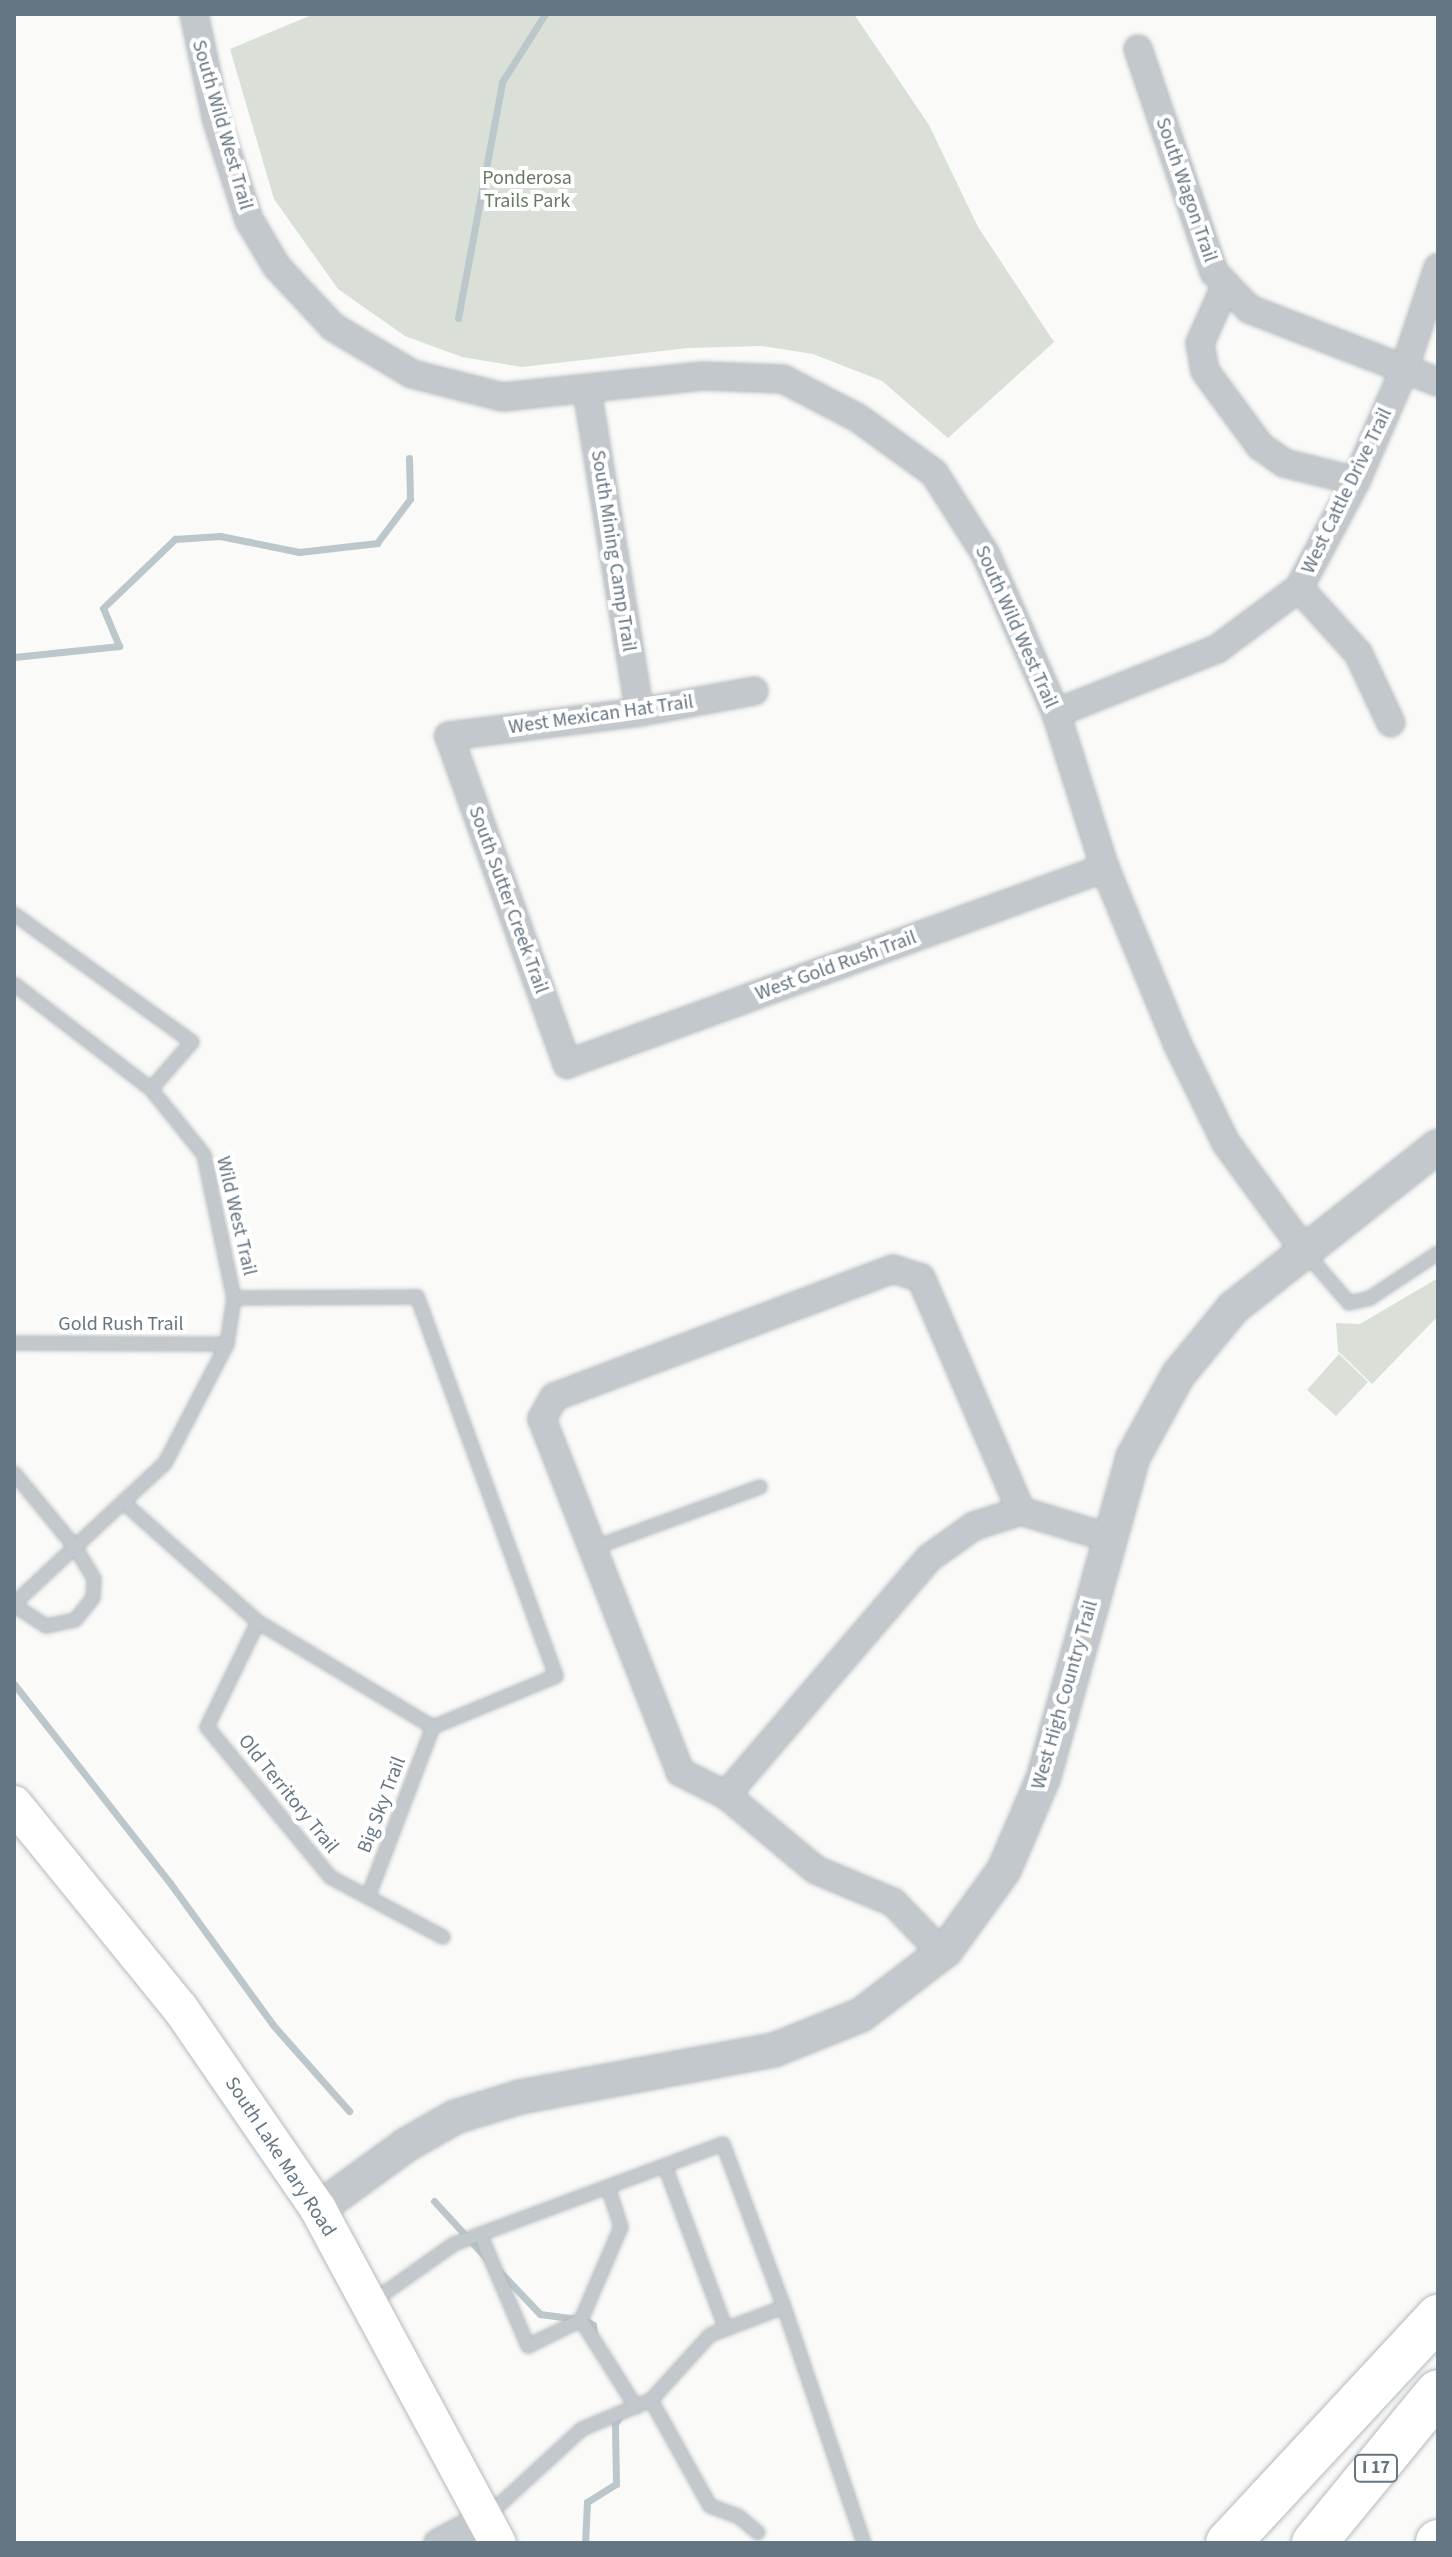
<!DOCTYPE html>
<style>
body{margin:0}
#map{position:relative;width:1452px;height:2557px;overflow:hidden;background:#fafaf8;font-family:"Source Sans 3",sans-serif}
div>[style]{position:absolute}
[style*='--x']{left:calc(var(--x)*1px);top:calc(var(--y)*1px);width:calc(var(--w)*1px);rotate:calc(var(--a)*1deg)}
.green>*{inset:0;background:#dadfd7}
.stream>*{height:7px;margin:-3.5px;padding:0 3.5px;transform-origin:3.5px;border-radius:3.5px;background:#bbc7cb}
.roads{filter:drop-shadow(0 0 2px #b3babf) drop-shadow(0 0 2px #b3babf)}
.service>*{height:12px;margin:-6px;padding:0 6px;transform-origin:6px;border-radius:6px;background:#c3c8cc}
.minor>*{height:26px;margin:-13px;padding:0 13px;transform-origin:13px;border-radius:13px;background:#c3c8cc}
.tertiary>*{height:32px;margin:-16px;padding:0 16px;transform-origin:16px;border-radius:16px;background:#c3c8cc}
.secondary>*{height:36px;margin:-18px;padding:0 18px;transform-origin:18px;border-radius:18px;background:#fff}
.motorway>*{height:44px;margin:-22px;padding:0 22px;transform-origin:22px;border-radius:22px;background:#fff}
span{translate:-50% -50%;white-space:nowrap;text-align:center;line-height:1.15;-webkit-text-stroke:8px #fff;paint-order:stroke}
.shield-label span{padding:2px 6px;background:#fff;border:2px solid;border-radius:6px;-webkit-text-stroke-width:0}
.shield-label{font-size:18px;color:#657683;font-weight:700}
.street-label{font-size:20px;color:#657683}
.park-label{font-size:20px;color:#687a64}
.frame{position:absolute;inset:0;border:16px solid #657683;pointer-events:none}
</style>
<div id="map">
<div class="green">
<div style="clip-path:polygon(314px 14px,854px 14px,929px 125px,978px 227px,1054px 342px,948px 438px,882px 381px,813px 354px,762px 346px,688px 348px,522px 367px,462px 357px,405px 336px,338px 289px,274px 199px,230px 49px)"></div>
<div style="clip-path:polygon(1438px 1278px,1438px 1316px,1372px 1384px,1338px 1351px,1336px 1323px,1360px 1324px)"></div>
<div style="clip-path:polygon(1339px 1354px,1368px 1382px,1336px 1416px,1307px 1390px)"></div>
</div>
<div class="stream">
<div style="--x:458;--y:318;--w:240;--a:-79.4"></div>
<div style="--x:502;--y:82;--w:80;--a:-57.7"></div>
<div style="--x:14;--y:657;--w:106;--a:-6"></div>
<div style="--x:119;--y:646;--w:41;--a:-112.8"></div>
<div style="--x:103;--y:608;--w:100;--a:-43.8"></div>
<div style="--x:175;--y:539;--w:45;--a:-3.8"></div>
<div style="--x:220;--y:536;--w:81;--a:11.4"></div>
<div style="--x:299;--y:552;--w:79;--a:-6.6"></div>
<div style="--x:377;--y:543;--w:55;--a:-53.1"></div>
<div style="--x:410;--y:499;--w:41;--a:-91.4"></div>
<div style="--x:14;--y:1684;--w:253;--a:51.9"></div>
<div style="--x:170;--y:1883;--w:175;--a:54"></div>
<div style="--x:273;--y:2025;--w:115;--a:48.5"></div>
<div style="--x:434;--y:2201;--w:81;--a:47.5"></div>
<div style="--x:500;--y:2272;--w:58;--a:46.4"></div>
<div style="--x:540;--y:2314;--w:45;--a:7.6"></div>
<div style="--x:585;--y:2320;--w:9;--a:32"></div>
<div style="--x:593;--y:2325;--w:11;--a:85"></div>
<div style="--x:585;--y:2543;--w:41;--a:-87.2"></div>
<div style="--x:587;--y:2502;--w:34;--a:-32"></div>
<div style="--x:616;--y:2484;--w:60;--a:-91"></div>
<div style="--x:615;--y:2424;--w:12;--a:-59"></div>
</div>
<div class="roads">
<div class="service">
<div style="--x:14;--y:914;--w:219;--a:35.7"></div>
<div style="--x:192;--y:1042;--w:62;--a:131.1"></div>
<div style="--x:14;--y:984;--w:173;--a:37.5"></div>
<div style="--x:151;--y:1089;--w:85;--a:51.2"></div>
<div style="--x:204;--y:1155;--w:146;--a:78.2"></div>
<div style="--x:234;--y:1298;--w:47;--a:98.7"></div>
<div style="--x:227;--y:1344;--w:134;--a:117.5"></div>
<div style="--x:165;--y:1463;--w:207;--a:137"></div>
<div style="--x:1306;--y:1253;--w:66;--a:49.3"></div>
<div style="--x:1349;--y:1303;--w:22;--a:-13"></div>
<div style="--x:1370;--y:1298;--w:82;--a:-33.5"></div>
<div style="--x:14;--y:1343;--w:213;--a:0.3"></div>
<div style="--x:14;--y:1473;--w:96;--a:50.5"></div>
<div style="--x:75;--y:1547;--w:37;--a:59"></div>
<div style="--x:94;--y:1579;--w:19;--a:93"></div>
<div style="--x:93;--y:1598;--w:28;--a:129"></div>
<div style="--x:75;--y:1620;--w:30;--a:168"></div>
<div style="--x:46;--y:1626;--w:38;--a:-147"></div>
<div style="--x:123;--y:1502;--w:181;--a:41.6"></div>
<div style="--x:258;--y:1622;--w:204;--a:31"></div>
<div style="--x:433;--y:1727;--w:133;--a:-22.5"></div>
<div style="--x:556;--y:1676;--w:404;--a:-110.1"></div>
<div style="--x:417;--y:1297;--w:183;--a:179.7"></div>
<div style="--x:593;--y:1548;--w:178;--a:-20.1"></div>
<div style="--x:258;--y:1622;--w:117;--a:115.9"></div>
<div style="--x:207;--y:1727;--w:194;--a:50.6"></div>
<div style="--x:330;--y:1877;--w:128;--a:28"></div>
<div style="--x:368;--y:1897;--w:182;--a:-69.1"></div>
<div style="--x:665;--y:2166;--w:174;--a:69.5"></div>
<div style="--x:480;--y:2234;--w:122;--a:66.8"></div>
<div style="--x:528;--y:2346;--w:59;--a:-26.1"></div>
<div style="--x:581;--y:2320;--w:101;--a:-66.7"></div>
<div style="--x:621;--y:2227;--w:42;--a:-108"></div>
<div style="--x:372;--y:2302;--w:100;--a:-35.3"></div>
<div style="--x:454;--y:2244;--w:287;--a:-20.4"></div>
<div style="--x:723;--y:2144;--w:174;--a:69.5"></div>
<div style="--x:784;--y:2307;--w:79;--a:159.3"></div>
<div style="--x:710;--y:2335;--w:88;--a:132.2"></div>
<div style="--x:651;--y:2400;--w:75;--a:157.2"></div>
<div style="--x:582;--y:2429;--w:130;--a:137.5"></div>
<div style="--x:784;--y:2307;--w:249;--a:71.3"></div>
<div style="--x:581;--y:2320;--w:103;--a:57.7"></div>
<div style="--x:651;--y:2400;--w:121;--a:60.9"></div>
<div style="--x:710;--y:2506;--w:30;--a:20"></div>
<div style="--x:738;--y:2516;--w:26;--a:40"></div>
</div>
<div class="minor">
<div style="--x:194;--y:14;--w:109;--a:77.9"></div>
<div style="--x:217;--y:121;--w:104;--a:72.1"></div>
<div style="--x:249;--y:220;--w:55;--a:59.2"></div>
<div style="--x:277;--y:267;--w:82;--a:47"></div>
<div style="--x:333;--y:327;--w:92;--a:30.7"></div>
<div style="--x:412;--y:374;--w:94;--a:14.2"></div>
<div style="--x:503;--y:397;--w:201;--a:-6"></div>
<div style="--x:703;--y:376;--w:80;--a:2.1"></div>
<div style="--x:783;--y:379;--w:85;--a:27.5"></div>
<div style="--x:858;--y:418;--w:94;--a:35.9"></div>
<div style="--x:934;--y:473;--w:97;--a:57.6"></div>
<div style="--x:986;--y:555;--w:173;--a:66.1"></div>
<div style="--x:1056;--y:713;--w:163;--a:72.5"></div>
<div style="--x:1105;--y:868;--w:189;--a:67.6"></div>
<div style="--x:1177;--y:1043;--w:111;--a:63.9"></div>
<div style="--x:1226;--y:1143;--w:132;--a:53.9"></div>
<div style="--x:1138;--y:49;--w:236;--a:71.2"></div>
<div style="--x:1214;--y:272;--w:18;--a:47"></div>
<div style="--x:1226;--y:285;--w:33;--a:46"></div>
<div style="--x:1249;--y:309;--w:203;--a:21.1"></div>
<div style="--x:1226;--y:285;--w:64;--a:114.1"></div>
<div style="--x:1200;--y:343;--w:28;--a:80"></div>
<div style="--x:1205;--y:371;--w:93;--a:53.7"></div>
<div style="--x:1260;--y:446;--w:29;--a:35"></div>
<div style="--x:1284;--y:463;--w:74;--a:14"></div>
<div style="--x:587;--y:390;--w:326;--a:80.7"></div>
<div style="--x:1299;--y:588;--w:88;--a:47.8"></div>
<div style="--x:1358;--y:653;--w:77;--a:64.8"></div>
<div style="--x:754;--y:691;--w:116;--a:169.6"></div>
<div style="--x:640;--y:712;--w:193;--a:172.8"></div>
<div style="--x:449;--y:736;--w:349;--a:70.2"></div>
<div style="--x:567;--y:1064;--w:573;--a:-20.02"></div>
<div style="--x:1056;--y:713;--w:173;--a:-21.7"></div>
<div style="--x:1217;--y:649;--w:102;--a:-36.6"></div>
<div style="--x:1299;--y:588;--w:121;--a:-62"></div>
<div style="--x:1356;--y:481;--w:121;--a:-66.6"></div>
<div style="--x:1404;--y:370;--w:108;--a:-71.6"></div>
<div style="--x:1021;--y:1511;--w:93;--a:16.9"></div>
<div style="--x:726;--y:1795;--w:312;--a:-49.4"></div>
<div style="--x:929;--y:1558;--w:55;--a:-35.4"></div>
<div style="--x:974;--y:1526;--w:49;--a:-17.7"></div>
<div style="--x:1021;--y:1511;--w:254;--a:-113.2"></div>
<div style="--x:921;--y:1278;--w:29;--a:-162"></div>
<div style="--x:893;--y:1269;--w:362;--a:159.3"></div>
<div style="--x:554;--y:1397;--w:25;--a:119"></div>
<div style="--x:542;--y:1419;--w:379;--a:68.6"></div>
<div style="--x:680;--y:1772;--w:51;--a:26.6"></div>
<div style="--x:726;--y:1795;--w:117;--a:39.8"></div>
<div style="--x:816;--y:1870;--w:83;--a:22.6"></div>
<div style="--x:893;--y:1902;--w:71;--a:46.1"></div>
<div style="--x:438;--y:2543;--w:53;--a:-28"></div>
</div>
<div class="tertiary">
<div style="--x:318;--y:2209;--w:109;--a:-36"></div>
<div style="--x:406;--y:2145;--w:56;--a:-29.7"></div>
<div style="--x:455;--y:2117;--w:68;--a:-17.1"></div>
<div style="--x:520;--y:2097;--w:258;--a:-10.5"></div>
<div style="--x:774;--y:2050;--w:94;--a:-21.9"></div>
<div style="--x:861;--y:2015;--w:107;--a:-37.4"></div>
<div style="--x:946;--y:1950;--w:99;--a:-54.1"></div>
<div style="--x:1004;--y:1870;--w:102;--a:-66.9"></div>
<div style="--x:1044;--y:1776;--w:331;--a:-74.4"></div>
<div style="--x:1133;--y:1457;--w:94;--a:-61.2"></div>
<div style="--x:1178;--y:1375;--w:87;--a:-50.6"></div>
<div style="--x:1233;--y:1308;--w:261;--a:-38.3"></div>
</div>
<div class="secondary">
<div style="--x:14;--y:1804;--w:263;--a:50.9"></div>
<div style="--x:180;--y:2008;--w:244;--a:55.5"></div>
<div style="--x:318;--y:2209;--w:379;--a:61.7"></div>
</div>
<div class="motorway">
<div style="--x:1228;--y:2543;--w:309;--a:-47.1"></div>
<div style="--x:1314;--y:2543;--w:195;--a:-50.6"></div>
<div style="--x:1438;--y:2543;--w:1;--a:-90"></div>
</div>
</div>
<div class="shield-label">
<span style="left:1376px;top:2468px">I 17</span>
</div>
<div class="street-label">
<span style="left:222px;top:125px;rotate:74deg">South Wild West Trail</span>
<span style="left:1186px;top:190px;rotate:71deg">South Wagon Trail</span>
<span style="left:1347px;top:491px;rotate:-64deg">West Cattle Drive Trail</span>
<span style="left:613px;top:551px;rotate:81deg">South Mining Camp Trail</span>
<span style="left:1016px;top:627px;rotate:66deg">South Wild West Trail</span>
<span style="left:601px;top:715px;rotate:-8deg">West Mexican Hat Trail</span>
<span style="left:508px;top:900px;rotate:70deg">South Sutter Creek Trail</span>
<span style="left:836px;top:966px;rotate:-20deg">West Gold Rush Trail</span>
<span style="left:236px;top:1216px;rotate:77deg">Wild West Trail</span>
<span style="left:121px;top:1324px">Gold Rush Trail</span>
<span style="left:1065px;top:1695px;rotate:-74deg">West High Country Trail</span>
<span style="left:288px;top:1794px;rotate:51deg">Old Territory Trail</span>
<span style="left:382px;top:1805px;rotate:-69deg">Big Sky Trail</span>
<span style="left:280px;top:2157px;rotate:57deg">South Lake Mary Road</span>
</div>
<div class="park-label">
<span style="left:527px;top:190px">Ponderosa<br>Trails Park</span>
</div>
<div class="frame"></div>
</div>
